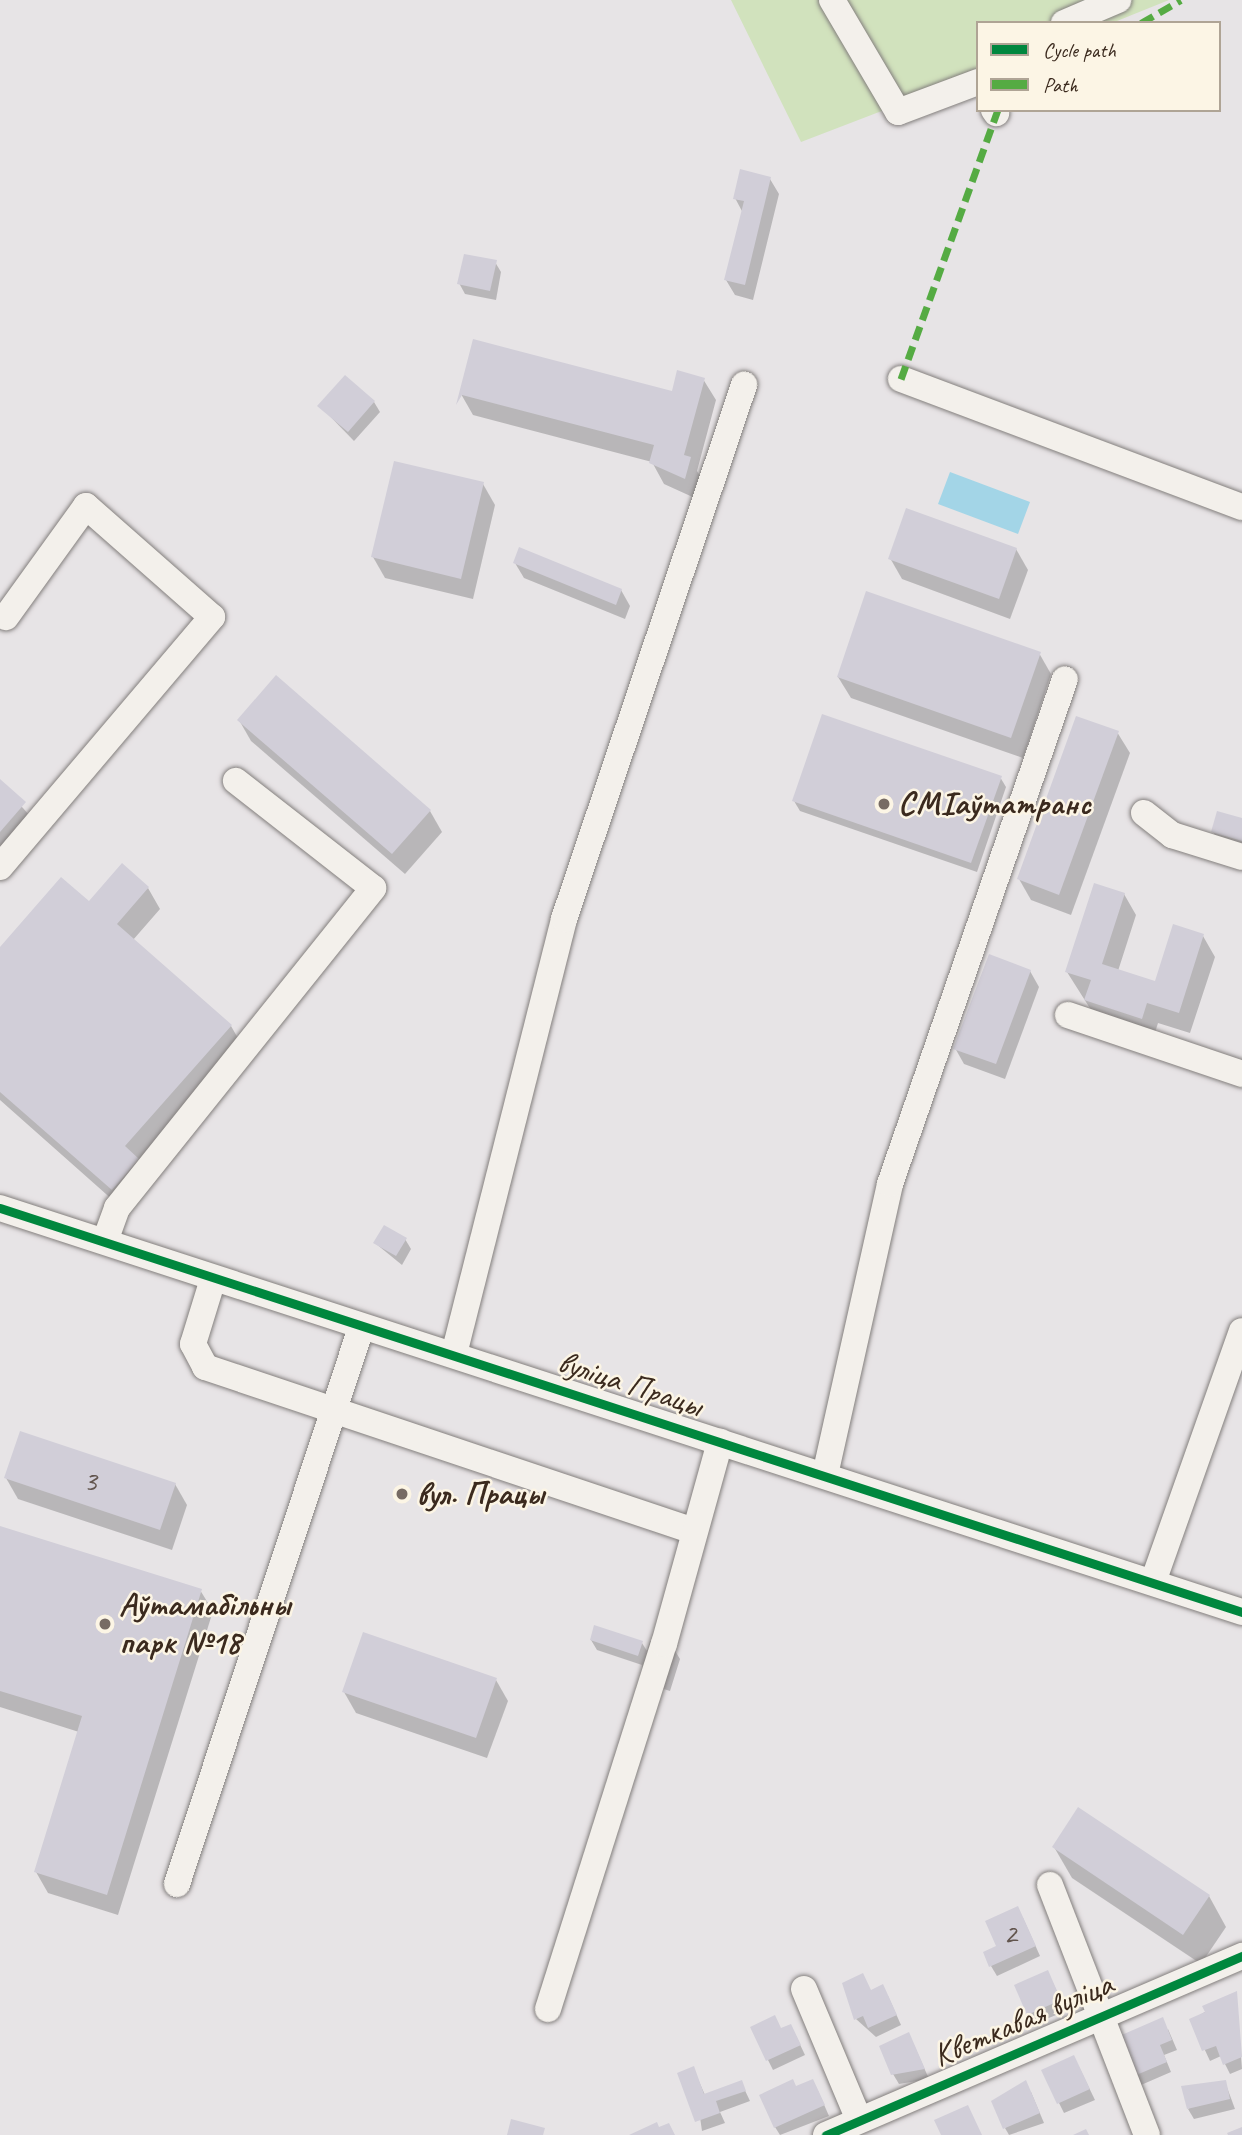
<!DOCTYPE html>
<meta charset="utf-8">
<style>
body{margin:0}
#map{position:relative;width:1242px;height:2135px;overflow:hidden;background:#e7e4e6;font-family:Caveat,sans-serif}
div>[style]{position:absolute}
[style*='--x']{left:calc(var(--x)*1px);top:calc(var(--y)*1px);width:calc(var(--w)*1px);rotate:calc(var(--a)*1deg)}
.green>*{inset:0;background:#d1e2bd}
.water>*{inset:0;background:#a3d5e7}
.shadow>*{inset:0;background:#0003}
.building>*{inset:0;background:#d1ced8}
.roads{filter:drop-shadow(0 0 2px #837f7d) drop-shadow(0 0 2px #837f7d)}
.minor>*{height:26px;margin:-13px;padding:0 13px;transform-origin:13px;border-radius:13px;background:#f3f0eb}
.quiet>*{height:7px;margin-top:-3.5px;transform-origin:0;background:repeating-linear-gradient(90deg,#55ab43 0 14px,transparent 0 21px)}
.cycleway>*{height:9px;margin:-4.5px;padding:0 4.5px;transform-origin:4.5px;border-radius:4.5px;background:#00873e}
.dots>*{width:19px;height:19px;translate:-50% -50%;box-sizing:border-box;border:4px solid #fcf5e5;border-radius:50%}
span{translate:-50% -50%;white-space:nowrap;text-align:center;line-height:1.15;-webkit-text-stroke:5px #fcf5e5;paint-order:stroke}
.number-label{font-size:30px;color:#62554e}
.number-label span{-webkit-text-stroke-width:0}
.poi-label{font-size:33px;color:#3b2a1e;font-weight:700}
.left{translate:0 -50%;text-align:left}
.street-label{font-size:33px;color:#3b2a1e}
.legend{position:absolute;left:976px;top:21px;width:245px;height:91px;box-sizing:border-box;background:#fcf5e5;border:2px solid #afa495;margin:0;padding:9px 12px;list-style:none;font-size:21px;color:#3b2a1e}
.legend li{display:flex;align-items:center;gap:14px;height:35px}
.legend b{width:35px;border:2px solid #afa495}
</style>
<div id="map">
<div class="green">
<div style="clip-path:polygon(731px 0,1169px 0,1112px 23px,978px 23px,978px 74px,801px 142px)"></div>
</div>
<div class="water">
<div style="clip-path:polygon(950px 472px,1030px 502px,1018px 534px,938px 504px)"></div>
</div>
<div class="shadow">
<div style="clip-path:polygon(770px 179px,779px 194px,753px 300px,735px 295px,726px 280px,743px 213px,735px 198px)"></div>
<div style="clip-path:polygon(495px 262px,501px 272px,496px 300px,465px 294px,459px 283px)"></div>
<div style="clip-path:polygon(703px 379px,716px 400px,697px 471px,702px 479px,697px 499px,664px 484px,652px 462px,473px 415px,461px 394px,673px 393px)"></div>
<div style="clip-path:polygon(374px 402px,380px 412px,354px 441px,320px 406px)"></div>
<div style="clip-path:polygon(483px 484px,495px 505px,473px 599px,385px 578px,373px 557px)"></div>
<div style="clip-path:polygon(1016px 549px,1028px 570px,1010px 619px,902px 579px,890px 558px)"></div>
<div style="clip-path:polygon(515px 563px,621px 590px,630px 606px,625px 619px,524px 578px)"></div>
<div style="clip-path:polygon(1039px 653px,1051px 674px,1023px 758px,851px 698px,838px 677px)"></div>
<div style="clip-path:polygon(239px 720px,430px 811px,442px 832px,405px 874px,251px 741px)"></div>
<div style="clip-path:polygon(1117px 732px,1130px 753px,1071px 915px,1031px 900px,1019px 879px)"></div>
<div style="clip-path:polygon(1000px 777px,1006px 787px,977px 872px,800px 811px,794px 801px)"></div>
<div style="clip-path:polygon(0 782px,37px 824px,0 867px)"></div>
<div style="clip-path:polygon(1242px 819px,1242px 849px,1219px 842px,1213px 832px)"></div>
<div style="clip-path:polygon(148px 888px,160px 909px,133px 940px,231px 1026px,243px 1047px,124px 1210px,0 1100px,0 949px)"></div>
<div style="clip-path:polygon(1124px 894px,1136px 915px,1118px 971px,1156px 983px,1203px 936px,1215px 957px,1190px 1033px,1158px 1023px,1153px 1039px,1098px 1021px,1067px 972px)"></div>
<div style="clip-path:polygon(1030px 971px,1039px 987px,1005px 1079px,964px 1064px,955px 1048px)"></div>
<div style="clip-path:polygon(405px 1239px,411px 1249px,402px 1265px,375px 1243px)"></div>
<div style="clip-path:polygon(6px 1478px,175px 1484px,187px 1505px,172px 1550px,18px 1499px)"></div>
<div style="clip-path:polygon(0 1528px,200px 1590px,213px 1611px,118px 1915px,48px 1893px,36px 1872px,79px 1732px,0 1707px)"></div>
<div style="clip-path:polygon(591px 1640px,642px 1643px,647px 1651px,650px 1641px,674px 1649px,680px 1659px,670px 1691px,645px 1683px,642px 1665px,597px 1650px)"></div>
<div style="clip-path:polygon(496px 1680px,508px 1701px,487px 1758px,356px 1713px,344px 1692px)"></div>
<div style="clip-path:polygon(1054px 1847px,1209px 1896px,1226px 1927px,1201px 1964px,1072px 1878px)"></div>
<div style="clip-path:polygon(1023px 1918px,1040px 1956px,997px 1976px,991px 1966px,999px 1947px)"></div>
<div style="clip-path:polygon(1053px 1983px,1066px 2011px,1034px 2024px,1028px 2014px)"></div>
<div style="clip-path:polygon(1236px 1994px,1242px 2069px,1230px 2074px,1221px 2056px,1210px 2061px,1191px 2020px)"></div>
<div style="clip-path:polygon(888px 1996px,901px 2025px,876px 2037px,856px 2019px)"></div>
<div style="clip-path:polygon(752px 2028px,796px 2036px,805px 2055px,773px 2070px)"></div>
<div style="clip-path:polygon(1168px 2029px,1177px 2050px,1164px 2055px,1171px 2072px,1141px 2085px,1136px 2075px)"></div>
<div style="clip-path:polygon(914px 2045px,929px 2079px,899px 2084px,893px 2074px)"></div>
<div style="clip-path:polygon(1079px 2067px,1095px 2100px,1064px 2113px,1043px 2071px)"></div>
<div style="clip-path:polygon(693px 2068px,705px 2095px,741px 2082px,750px 2101px,720px 2112px,725px 2123px,702px 2131px)"></div>
<div style="clip-path:polygon(1225px 2082px,1235px 2109px,1194px 2119px,1188px 2109px)"></div>
<div style="clip-path:polygon(797px 2088px,818px 2091px,829px 2116px,780px 2135px,775px 2127px)"></div>
<div style="clip-path:polygon(1031px 2092px,1044px 2123px,1009px 2135px,1005px 2128px)"></div>
</div>
<div class="building">
<div style="clip-path:polygon(740px 169px,771px 177px,745px 285px,724px 280px,744px 201px,733px 199px)"></div>
<div style="clip-path:polygon(464px 254px,497px 260px,490px 291px,457px 284px)"></div>
<div style="clip-path:polygon(473px 339px,672px 391px,677px 370px,705px 378px,684px 455px,691px 457px,685px 479px,649px 463px,654px 445px,462px 395px,456px 405px)"></div>
<div style="clip-path:polygon(345px 375px,375px 401px,348px 432px,317px 406px)"></div>
<div style="clip-path:polygon(394px 461px,484px 482px,461px 579px,371px 557px)"></div>
<div style="clip-path:polygon(906px 508px,1017px 548px,999px 599px,888px 559px)"></div>
<div style="clip-path:polygon(519px 547px,622px 589px,616px 605px,513px 563px)"></div>
<div style="clip-path:polygon(866px 591px,1041px 652px,1011px 738px,837px 677px)"></div>
<div style="clip-path:polygon(276px 675px,431px 810px,392px 854px,237px 720px)"></div>
<div style="clip-path:polygon(822px 714px,1002px 776px,971px 863px,792px 801px)"></div>
<div style="clip-path:polygon(1076px 716px,1119px 731px,1059px 895px,1017px 879px)"></div>
<div style="clip-path:polygon(0 779px,26px 802px,0 832px)"></div>
<div style="clip-path:polygon(1217px 811px,1242px 818px,1242px 841px,1211px 832px)"></div>
<div style="clip-path:polygon(122px 863px,149px 887px,117px 924px,232px 1025px,125px 1146px,139px 1159px,112px 1190px,0 1092px,0 947px,61px 877px,89px 901px)"></div>
<div style="clip-path:polygon(1094px 883px,1125px 893px,1102px 964px,1155px 981px,1173px 924px,1204px 934px,1179px 1013px,1147px 1003px,1142px 1019px,1084px 1000px,1091px 980px,1065px 972px)"></div>
<div style="clip-path:polygon(989px 954px,1031px 970px,996px 1064px,953px 1049px)"></div>
<div style="clip-path:polygon(384px 1225px,407px 1238px,396px 1256px,373px 1243px)"></div>
<div style="clip-path:polygon(20px 1431px,176px 1483px,160px 1530px,4px 1478px)"></div>
<div style="clip-path:polygon(0 1526px,202px 1589px,107px 1895px,34px 1872px,82px 1716px,0 1691px)"></div>
<div style="clip-path:polygon(594px 1625px,643px 1641px,638px 1656px,590px 1640px)"></div>
<div style="clip-path:polygon(363px 1632px,497px 1678px,476px 1738px,342px 1692px)"></div>
<div style="clip-path:polygon(1078px 1807px,1210px 1895px,1183px 1935px,1052px 1847px)"></div>
<div style="clip-path:polygon(1018px 1906px,1036px 1946px,989px 1967px,983px 1952px,996px 1946px,985px 1921px)"></div>
<div style="clip-path:polygon(1048px 1970px,1061px 2000px,1027px 2015px,1014px 1985px)"></div>
<div style="clip-path:polygon(863px 1973px,871px 1990px,883px 1984px,897px 2015px,868px 2028px,863px 2016px,854px 2020px,842px 1983px)"></div>
<div style="clip-path:polygon(1237px 1991px,1242px 2057px,1223px 2065px,1216px 2046px,1202px 2051px,1189px 2019px,1205px 2012px,1202px 2006px)"></div>
<div style="clip-path:polygon(775px 2015px,781px 2028px,791px 2024px,801px 2045px,766px 2061px,750px 2027px)"></div>
<div style="clip-path:polygon(1163px 2017px,1172px 2040px,1160px 2045px,1167px 2062px,1134px 2076px,1117px 2037px)"></div>
<div style="clip-path:polygon(909px 2032px,925px 2069px,891px 2075px,879px 2046px)"></div>
<div style="clip-path:polygon(1074px 2055px,1090px 2089px,1057px 2104px,1041px 2070px)"></div>
<div style="clip-path:polygon(694px 2066px,704px 2094px,742px 2080px,746px 2091px,716px 2101px,720px 2113px,695px 2122px,677px 2073px)"></div>
<div style="clip-path:polygon(793px 2079px,796px 2086px,813px 2079px,825px 2105px,774px 2128px,759px 2095px)"></div>
<div style="clip-path:polygon(1026px 2080px,1040px 2113px,1003px 2129px,991px 2101px)"></div>
<div style="clip-path:polygon(1226px 2080px,1230px 2099px,1187px 2109px,1181px 2086px)"></div>
<div style="clip-path:polygon(968px 2105px,982px 2135px,941px 2135px,934px 2120px)"></div>
<div style="clip-path:polygon(511px 2119px,545px 2128px,543px 2135px,507px 2135px)"></div>
<div style="clip-path:polygon(657px 2122px,659px 2127px,669px 2123px,675px 2135px,629px 2135px)"></div>
<div style="clip-path:polygon(1242px 2127px,1242px 2135px,1228px 2135px,1227px 2133px)"></div>
<div style="clip-path:polygon(1086px 2129px,1089px 2135px,1073px 2135px)"></div>
</div>
<div class="roads">
<div class="minor">
<div style="--x:832;--y:0;--w:130;--a:59.5"></div>
<div style="--x:898;--y:112;--w:85;--a:-20.6"></div>
<div style="--x:1064;--y:23;--w:59;--a:-23.1"></div>
<div style="--x:994;--y:110;--w:4;--a:56"></div>
<div style="--x:901;--y:379;--w:364;--a:20.6"></div>
<div style="--x:1144;--y:813;--w:36;--a:38"></div>
<div style="--x:1172;--y:835;--w:73;--a:17.4"></div>
<div style="--x:0;--y:867;--w:328;--a:-49.7"></div>
<div style="--x:212;--y:617;--w:168;--a:-138.6"></div>
<div style="--x:86;--y:506;--w:137;--a:125.8"></div>
<div style="--x:1068;--y:1015;--w:184;--a:18.7"></div>
<div style="--x:0;--y:1208;--w:1306;--a:18.02"></div>
<div style="--x:105;--y:1241;--w:35;--a:-70"></div>
<div style="--x:117;--y:1208;--w:410;--a:-51.3"></div>
<div style="--x:373;--y:888;--w:174;--a:-142"></div>
<div style="--x:213;--y:1279;--w:68;--a:107.1"></div>
<div style="--x:193;--y:1344;--w:26;--a:62"></div>
<div style="--x:205;--y:1367;--w:516;--a:18.54"></div>
<div style="--x:454;--y:1354;--w:449;--a:-75.8"></div>
<div style="--x:564;--y:919;--w:564;--a:-71.37"></div>
<div style="--x:825;--y:1475;--w:298;--a:-77.4"></div>
<div style="--x:890;--y:1184;--w:534;--a:-70.89"></div>
<div style="--x:1153;--y:1582;--w:266;--a:-70.5"></div>
<div style="--x:177;--y:1884;--w:586;--a:-71.69"></div>
<div style="--x:1050;--y:1885;--w:268;--a:68.8"></div>
<div style="--x:804;--y:1989;--w:142;--a:67.2"></div>
<div style="--x:548;--y:2009;--w:383;--a:-72.4"></div>
<div style="--x:664;--y:1644;--w:210;--a:-74.5"></div>
<div style="--x:826;--y:2135;--w:453;--a:-23.3"></div>
</div>
</div>
<div class="quiet">
<div style="--x:1141;--y:23;--w:46;--a:-29.9"></div>
<div style="--x:901;--y:379;--w:286;--a:-70.2"></div>
</div>
<div class="cycleway">
<div style="--x:0;--y:1208;--w:1306;--a:18.02"></div>
<div style="--x:826;--y:2135;--w:453;--a:-23.3"></div>
</div>
<div class="dots">
<div style="left:884px;top:804px;background:#776b64"></div>
<div style="left:402px;top:1494px;background:#776b64"></div>
<div style="left:105px;top:1624px;background:#776b64"></div>
</div>
<div class="number-label">
<span style="left:90px;top:1480px">3</span>
<span style="left:1010px;top:1933px">2</span>
</div>
<div class="poi-label">
<span class="left" style="left:898px;top:804px">СМІаўтатранс</span>
<span class="left" style="left:416px;top:1494px">вул. Працы</span>
<span class="left" style="left:119px;top:1624px">Аўтамабільны<br>парк №18</span>
</div>
<div class="street-label">
<span style="left:630px;top:1384px;rotate:18deg">вуліца Працы</span>
<span style="left:1023px;top:2020px;rotate:-23deg">Кветкавая вуліца</span>
</div>
<ul class="legend">
<li><b style="height:9px;background:#00873e"></b>Cycle path</li>
<li><b style="height:9px;background:#55ab43"></b>Path</li>
</ul>
</div>
